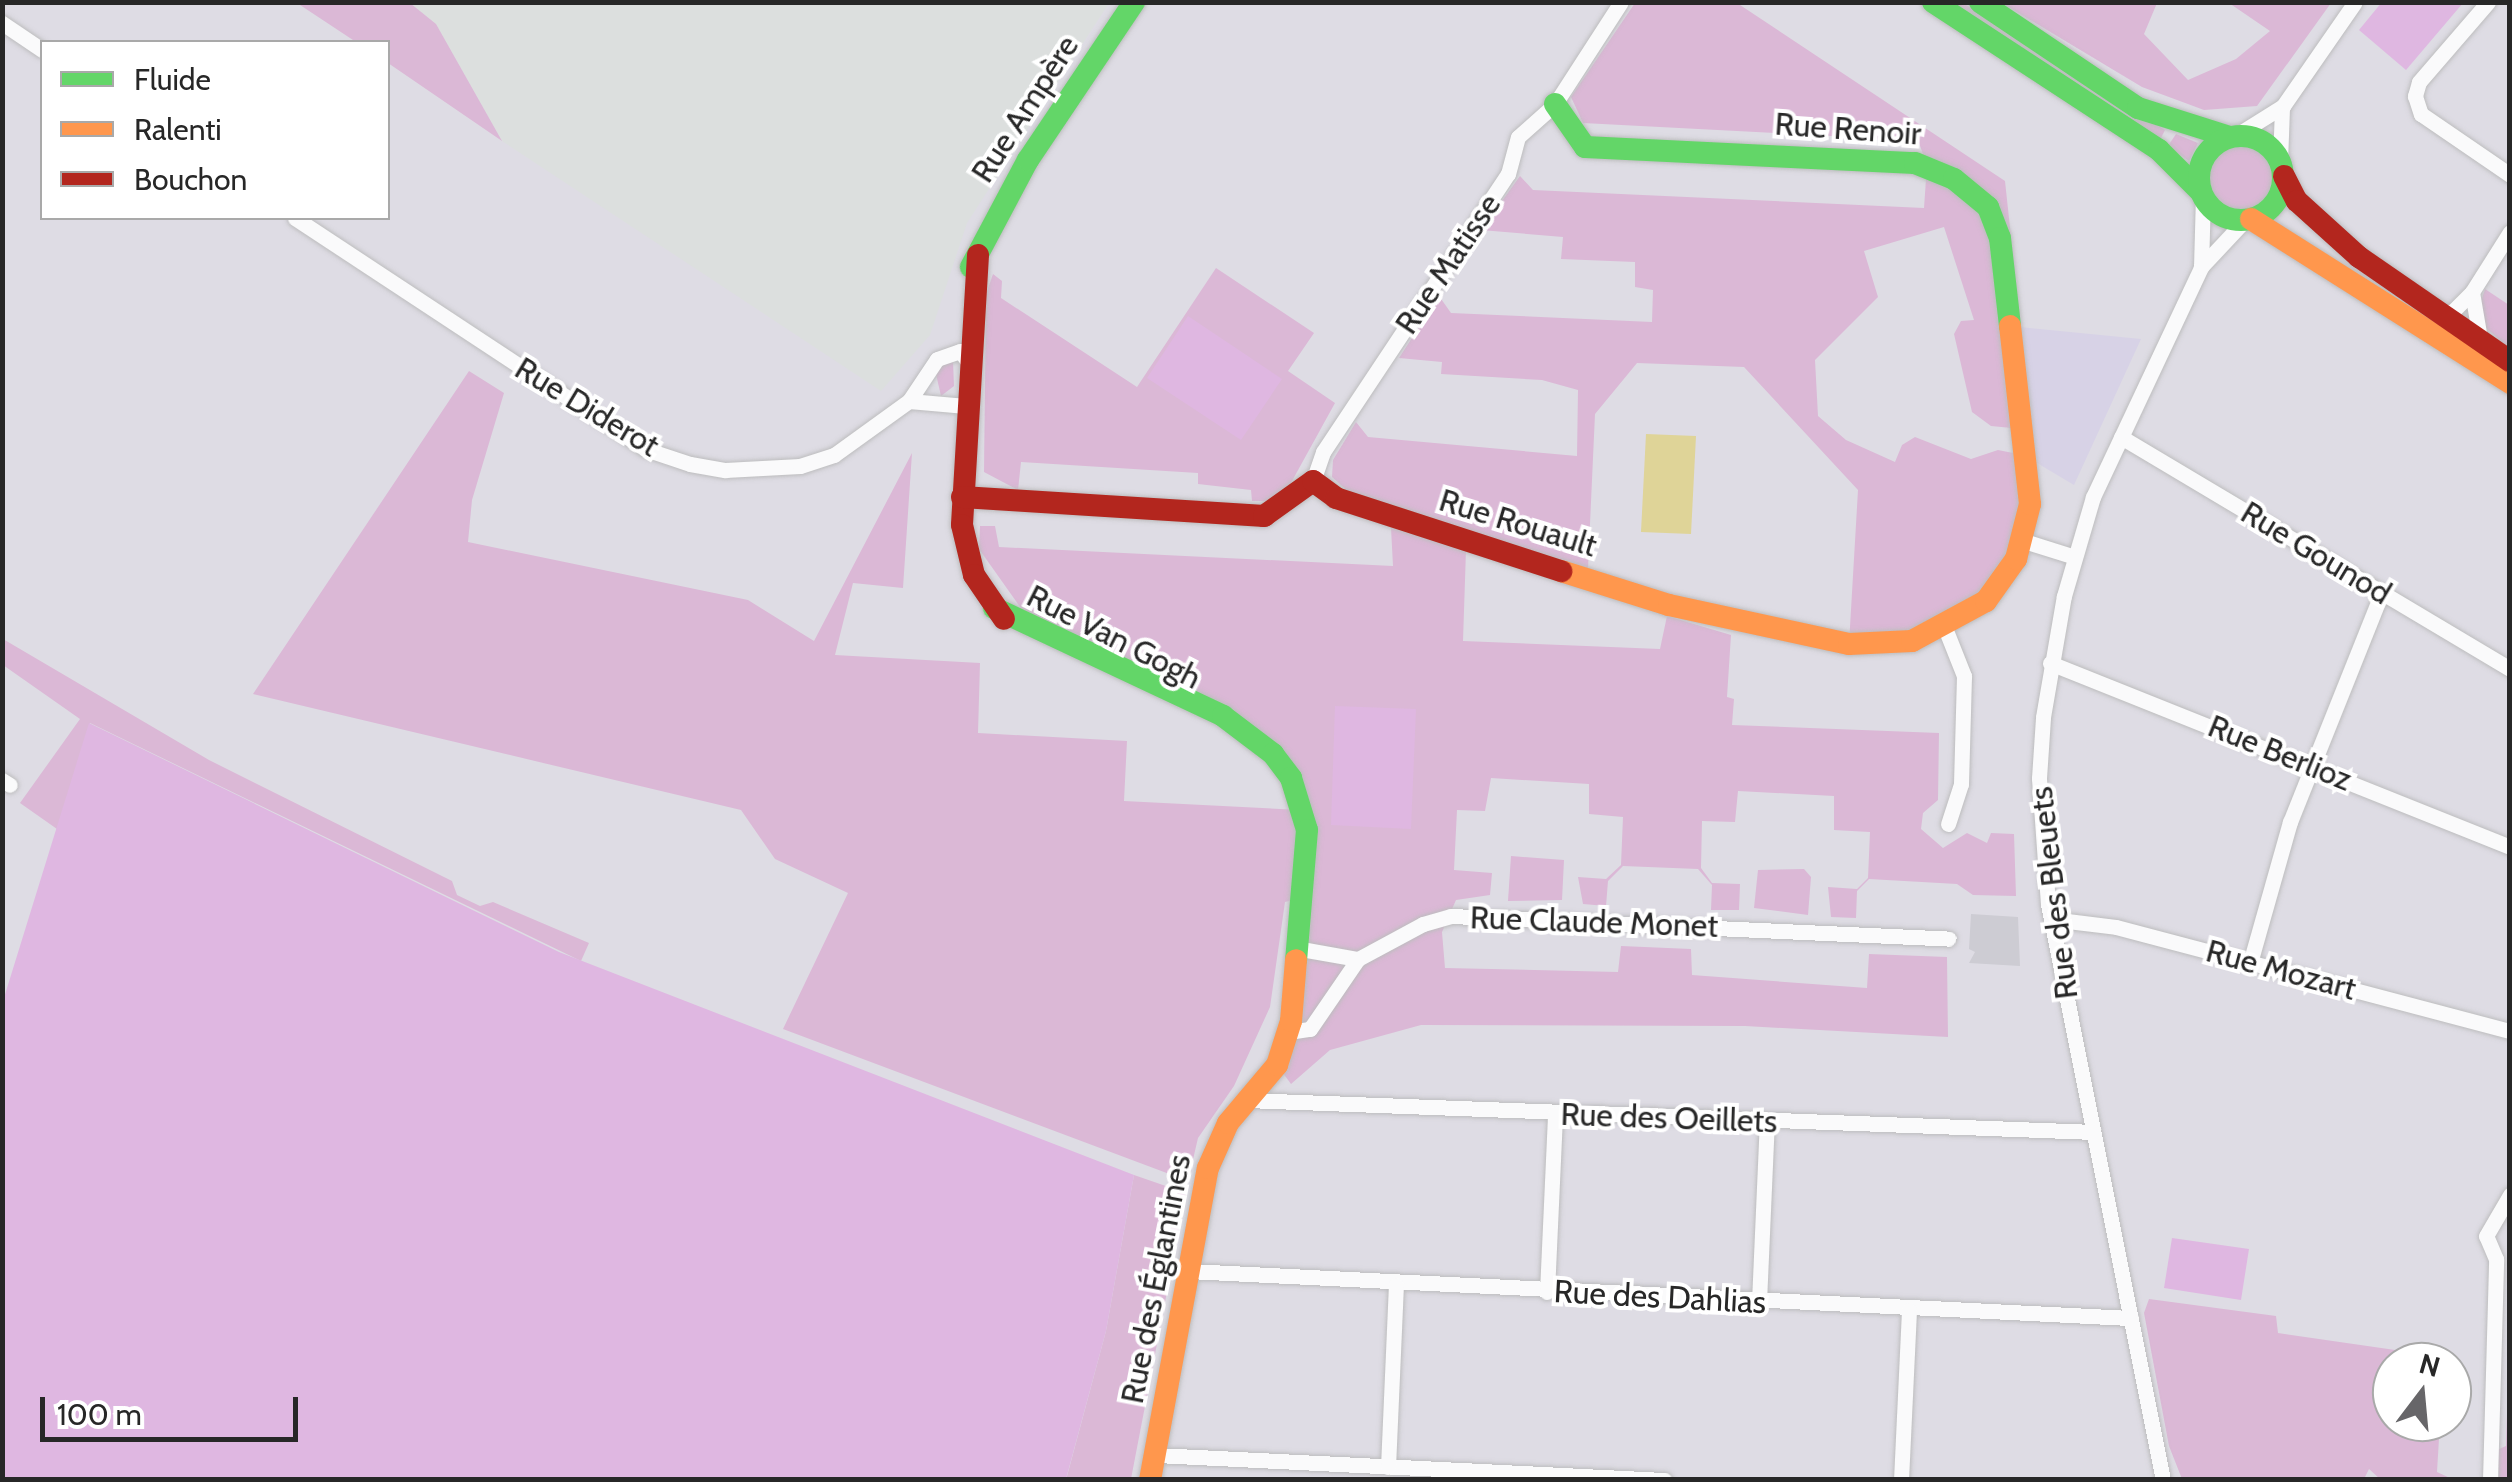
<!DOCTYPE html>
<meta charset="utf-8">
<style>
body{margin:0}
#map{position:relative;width:2512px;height:1482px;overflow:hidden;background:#dedce4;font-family:Cabin,sans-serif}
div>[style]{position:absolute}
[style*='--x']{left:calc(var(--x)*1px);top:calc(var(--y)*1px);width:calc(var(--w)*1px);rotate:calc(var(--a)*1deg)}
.industrial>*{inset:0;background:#dcdfde}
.education>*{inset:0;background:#d7d2e6}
.green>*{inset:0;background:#dbb8d6}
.round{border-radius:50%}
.pitch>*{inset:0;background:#dfb7e1}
.plaza>*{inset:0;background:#cdccd3}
.water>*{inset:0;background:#dfd498}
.roads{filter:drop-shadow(0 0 2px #bdbdbe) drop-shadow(0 0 2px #bdbdbe)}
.street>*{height:15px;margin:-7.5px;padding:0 7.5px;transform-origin:7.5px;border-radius:7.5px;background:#fafafb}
.fast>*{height:22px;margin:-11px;padding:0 11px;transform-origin:11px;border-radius:11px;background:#63d668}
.fast>.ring{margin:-11px;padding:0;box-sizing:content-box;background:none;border:22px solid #63d668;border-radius:50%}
.slow>*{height:22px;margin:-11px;padding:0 11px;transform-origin:11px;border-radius:11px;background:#ff974d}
.jam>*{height:22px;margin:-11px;padding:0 11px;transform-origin:11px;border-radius:11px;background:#b3261e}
span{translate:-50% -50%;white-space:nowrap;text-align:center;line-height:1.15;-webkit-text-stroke:8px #fff;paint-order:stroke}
.street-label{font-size:32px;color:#272727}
.frame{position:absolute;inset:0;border:5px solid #272727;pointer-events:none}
.legend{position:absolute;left:40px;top:40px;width:350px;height:180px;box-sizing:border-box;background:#fff;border:2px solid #a9a9a9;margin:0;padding:12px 18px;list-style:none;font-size:30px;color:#272727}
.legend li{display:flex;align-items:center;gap:20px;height:50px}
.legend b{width:50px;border:2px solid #a9a9a9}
.north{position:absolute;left:2372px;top:1342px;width:100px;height:100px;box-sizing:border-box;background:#fff;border:2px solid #a9a9a9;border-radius:50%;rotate:16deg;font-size:28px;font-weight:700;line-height:40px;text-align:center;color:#272727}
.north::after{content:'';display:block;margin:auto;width:35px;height:45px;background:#676669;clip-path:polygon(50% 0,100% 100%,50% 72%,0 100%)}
.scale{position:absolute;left:40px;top:1397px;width:258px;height:45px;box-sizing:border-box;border:5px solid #272727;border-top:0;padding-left:12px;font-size:30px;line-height:35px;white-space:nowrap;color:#272727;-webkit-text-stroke:8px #fff;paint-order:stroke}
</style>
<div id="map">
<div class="industrial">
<div style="clip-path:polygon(410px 3px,1109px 3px,967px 223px,930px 335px,881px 391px,502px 141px,436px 24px)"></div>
</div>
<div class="education">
<div style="clip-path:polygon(2020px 327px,2141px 339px,2074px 485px,2037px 463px)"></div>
</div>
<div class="green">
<div style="clip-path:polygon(297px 3px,410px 3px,436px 24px,502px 141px,388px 63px,388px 42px,356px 42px)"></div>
<div style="clip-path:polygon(1635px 3px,1737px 3px,2005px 181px,2011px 237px,2001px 238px,2022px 429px,1991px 426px,1972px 412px,1954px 334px,1961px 321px,1974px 320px,1944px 227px,1864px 251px,1878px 297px,1815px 360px,1818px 416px,1846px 440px,1895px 462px,1902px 445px,1915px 437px,1971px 459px,1998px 450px,2028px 456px,2016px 559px,1945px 628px,1849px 644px,1858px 490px,1744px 367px,1637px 363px,1595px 414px,1588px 568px,1352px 495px,1332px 477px,1333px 460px,1356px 422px,1368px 437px,1577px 456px,1578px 390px,1542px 380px,1441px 374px,1442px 362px,1399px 358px,1439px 296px,1451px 313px,1652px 322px,1653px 290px,1635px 287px,1635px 262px,1561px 259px,1563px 237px,1481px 230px,1520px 176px,1533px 190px,1924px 208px,1927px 165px,1919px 143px,1908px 140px,1583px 123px,1571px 97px)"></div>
<div style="clip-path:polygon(1948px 3px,1963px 3px,2165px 130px,2160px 140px)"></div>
<div style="clip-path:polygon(2002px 3px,2157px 3px,2144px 34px,2188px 80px,2236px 59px,2270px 31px,2229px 3px,2331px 3px,2257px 106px,2204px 110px,2142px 87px)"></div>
<div style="clip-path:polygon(2176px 134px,2198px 143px,2189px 161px,2168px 146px)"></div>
<div class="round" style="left:2208px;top:146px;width:64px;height:64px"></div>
<div style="clip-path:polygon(1216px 268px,1314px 333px,1288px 371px,1335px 403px,1281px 501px,1252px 501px,1251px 490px,1198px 484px,1198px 473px,1021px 462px,1018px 490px,984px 472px,986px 294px,993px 274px,1002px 281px,1001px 298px,1137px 387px)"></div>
<div style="clip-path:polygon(2485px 289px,2509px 305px,2509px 348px,2485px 327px,2479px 308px)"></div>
<div style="clip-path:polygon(953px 362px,954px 386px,941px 396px,936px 374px,940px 364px)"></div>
<div style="clip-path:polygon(469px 371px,504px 393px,472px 500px,468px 542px,748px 600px,814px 641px,912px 453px,903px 588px,853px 583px,835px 655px,980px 663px,978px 733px,1127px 741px,1124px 801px,1301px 810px,1273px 754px,1025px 614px,979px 549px,980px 526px,995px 526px,999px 547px,1393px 566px,1391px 528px,1466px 550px,1463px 641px,1660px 649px,1667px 616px,1731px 635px,1727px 697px,1734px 699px,1732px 725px,1939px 733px,1938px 800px,1923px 813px,1921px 829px,1943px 848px,1967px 833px,1987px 843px,1991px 833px,2014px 834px,2016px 896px,1973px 895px,1957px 884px,1869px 879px,1857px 891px,1856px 918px,1831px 917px,1828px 887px,1857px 889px,1868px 878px,1870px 832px,1834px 830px,1834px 796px,1738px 791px,1735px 822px,1702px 821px,1701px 868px,1712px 883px,1740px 884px,1739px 910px,1711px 910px,1712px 885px,1698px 869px,1623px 866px,1608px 881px,1606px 906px,1583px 904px,1578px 877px,1606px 879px,1621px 865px,1623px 817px,1589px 814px,1589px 784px,1491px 778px,1485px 811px,1457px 810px,1454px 870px,1492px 873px,1490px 895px,1456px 900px,1442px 932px,1445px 968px,1618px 972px,1621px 946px,1691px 949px,1692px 975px,1867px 988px,1869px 954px,1947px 957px,1948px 1037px,1745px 1026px,1421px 1025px,1330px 1050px,1291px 1084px,1277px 1065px,1302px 898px,1285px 902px,1270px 1007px,1234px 1086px,1198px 1138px,1188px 1181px,783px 1029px,848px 893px,775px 859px,741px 810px,253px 694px)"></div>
<div style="clip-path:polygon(3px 639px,209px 760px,452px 881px,457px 895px,480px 906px,493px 902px,589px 943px,581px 961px,90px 723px,57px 829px,20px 803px,80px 719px,3px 665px)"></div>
<div style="clip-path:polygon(1511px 856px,1564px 860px,1562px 900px,1508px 901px)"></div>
<div style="clip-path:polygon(1804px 869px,1811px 877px,1808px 915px,1754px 908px,1758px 870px)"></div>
<div style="clip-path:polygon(1134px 1175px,1186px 1193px,1131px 1479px,1066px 1480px,1106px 1331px)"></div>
<div style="clip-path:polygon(2149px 1299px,2276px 1316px,2278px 1333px,2402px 1351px,2399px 1362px,2392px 1362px,2392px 1422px,2440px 1422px,2437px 1472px,2452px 1479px,2380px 1479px,2369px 1469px,2364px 1479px,2182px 1479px,2169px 1446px,2144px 1313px)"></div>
<div style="clip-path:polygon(2509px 1348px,2509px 1479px,2499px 1479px,2497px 1450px,2506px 1446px)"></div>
</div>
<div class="pitch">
<div style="clip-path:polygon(2382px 2px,2463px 2px,2463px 3px,2406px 70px,2359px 30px)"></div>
<div style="clip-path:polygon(1188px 316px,1282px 379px,1241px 440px,1147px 378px)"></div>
<div style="clip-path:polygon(1335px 706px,1416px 709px,1411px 829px,1331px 825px)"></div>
<div style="clip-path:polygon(89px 723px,559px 952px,1134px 1175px,1106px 1331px,1066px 1479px,3px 1479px,3px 1001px)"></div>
<div style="clip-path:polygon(2172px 1238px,2249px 1249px,2241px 1300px,2164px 1288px)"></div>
</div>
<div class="plaza">
<div style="clip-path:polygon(1971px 914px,2018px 917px,2020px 966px,1969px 963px,1975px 952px,1969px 949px)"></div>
</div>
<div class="water">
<div style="clip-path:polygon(1646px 434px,1696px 436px,1691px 534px,1641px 532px)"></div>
</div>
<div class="roads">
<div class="street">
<div style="--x:2488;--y:2;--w:106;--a:130.8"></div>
<div style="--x:2419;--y:82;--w:15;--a:106"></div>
<div style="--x:2415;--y:96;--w:19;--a:72"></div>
<div style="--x:2421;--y:114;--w:108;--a:34.4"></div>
<div style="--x:2;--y:23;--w:48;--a:34"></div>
<div style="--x:2235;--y:136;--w:57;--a:-32"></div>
<div style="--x:2283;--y:106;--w:126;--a:-55.3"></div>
<div style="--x:2280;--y:162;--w:55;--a:-87.9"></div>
<div style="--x:295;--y:218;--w:419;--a:33.4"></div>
<div style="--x:645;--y:449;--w:47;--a:18.4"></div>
<div style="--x:690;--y:464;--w:36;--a:10"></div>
<div style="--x:725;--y:470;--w:75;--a:-3.1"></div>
<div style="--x:800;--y:466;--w:36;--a:-18"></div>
<div style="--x:834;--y:455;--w:92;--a:-35.8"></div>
<div style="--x:909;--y:401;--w:50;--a:-56.3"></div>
<div style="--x:937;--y:359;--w:24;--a:-19"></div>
<div style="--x:960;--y:351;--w:20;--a:53"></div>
<div style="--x:2201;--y:267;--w:70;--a:-88.4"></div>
<div style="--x:2472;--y:292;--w:48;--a:80.3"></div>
<div style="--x:2439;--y:313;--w:13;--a:-4"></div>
<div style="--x:2452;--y:312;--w:28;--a:-45"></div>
<div style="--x:2472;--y:292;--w:71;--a:-57.7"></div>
<div style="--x:909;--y:401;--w:57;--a:5"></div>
<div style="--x:2121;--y:437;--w:453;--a:30.8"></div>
<div style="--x:1313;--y:481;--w:31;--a:-71"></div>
<div style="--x:1323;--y:452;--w:334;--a:-56.4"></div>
<div style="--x:1508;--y:174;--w:38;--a:-75"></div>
<div style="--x:1518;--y:137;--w:50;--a:-41.7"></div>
<div style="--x:1555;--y:104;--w:121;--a:-57.1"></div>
<div style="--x:2024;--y:541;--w:53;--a:17.4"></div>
<div style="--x:1945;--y:628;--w:52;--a:68.4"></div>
<div style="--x:1964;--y:676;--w:108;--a:91.6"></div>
<div style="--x:1961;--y:784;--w:42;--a:108"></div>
<div style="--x:2050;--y:663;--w:495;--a:21.8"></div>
<div style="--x:2;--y:780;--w:9;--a:32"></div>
<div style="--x:2051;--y:919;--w:65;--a:7"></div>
<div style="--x:2116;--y:927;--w:407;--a:14.8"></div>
<div style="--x:1301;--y:949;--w:58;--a:10"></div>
<div style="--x:2250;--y:963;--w:147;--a:-74.2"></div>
<div style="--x:2290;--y:822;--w:248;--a:-68.2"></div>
<div style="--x:1288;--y:1032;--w:22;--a:-8"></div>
<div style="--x:1310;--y:1029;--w:85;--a:-55.6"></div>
<div style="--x:1358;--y:959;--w:74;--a:-28.3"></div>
<div style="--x:1423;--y:924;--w:29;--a:-16"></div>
<div style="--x:1451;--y:916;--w:498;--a:2.6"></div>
<div style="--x:1246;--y:1100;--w:848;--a:2.16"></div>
<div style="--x:1189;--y:1271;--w:943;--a:2.86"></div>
<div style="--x:1547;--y:1292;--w:179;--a:-87.4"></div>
<div style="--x:1759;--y:1302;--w:180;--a:-87.5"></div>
<div style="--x:1156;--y:1455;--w:509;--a:2.82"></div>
<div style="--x:1388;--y:1467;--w:182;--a:-87.5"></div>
<div style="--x:1901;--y:1480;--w:170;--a:-87.3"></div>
<div style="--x:2163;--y:1480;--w:587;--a:-101.29"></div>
<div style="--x:2048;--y:904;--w:126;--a:-94.1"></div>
<div style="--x:2039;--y:778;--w:61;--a:-86.2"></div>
<div style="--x:2043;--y:717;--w:123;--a:-80.2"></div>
<div style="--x:2064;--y:596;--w:103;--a:-73.7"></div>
<div style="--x:2093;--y:497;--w:254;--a:-64.8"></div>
<div style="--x:2201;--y:267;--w:64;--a:-46.9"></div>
<div style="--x:2490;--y:1480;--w:221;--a:-88.4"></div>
<div style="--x:2496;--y:1259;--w:25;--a:-113"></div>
<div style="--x:2486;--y:1236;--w:48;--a:-59.7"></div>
</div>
<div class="fast">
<div style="--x:1933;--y:2;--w:270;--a:33.2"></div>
<div style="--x:2159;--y:150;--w:59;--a:45"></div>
<div style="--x:1980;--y:2;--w:190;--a:33.9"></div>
<div style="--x:2138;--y:108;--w:96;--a:17.5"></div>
<div style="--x:1555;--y:104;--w:52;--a:55.1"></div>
<div style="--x:1585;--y:147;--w:330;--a:2.8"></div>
<div style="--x:1915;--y:163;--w:42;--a:22.3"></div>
<div style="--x:1954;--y:179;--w:44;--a:39.5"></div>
<div style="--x:1988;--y:207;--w:33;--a:69"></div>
<div style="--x:2000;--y:238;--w:89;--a:83.5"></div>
<div class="ring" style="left:2199px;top:136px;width:62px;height:62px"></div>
<div style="--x:971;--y:267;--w:121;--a:-62"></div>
<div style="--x:1028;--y:160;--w:190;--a:-56.1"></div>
<div style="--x:994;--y:608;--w:253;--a:25.2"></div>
<div style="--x:1223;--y:716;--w:63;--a:37.2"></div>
<div style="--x:1273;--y:754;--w:30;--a:53"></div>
<div style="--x:1291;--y:778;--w:54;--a:72.9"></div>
<div style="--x:1307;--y:830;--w:130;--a:94.8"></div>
</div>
<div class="slow">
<div style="--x:2251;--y:219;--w:307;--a:32.3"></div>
<div style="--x:1561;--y:571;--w:113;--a:17.5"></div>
<div style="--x:1669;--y:605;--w:184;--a:12.2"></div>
<div style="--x:1849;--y:644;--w:63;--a:-2.7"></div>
<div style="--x:1912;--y:641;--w:84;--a:-28.4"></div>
<div style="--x:1986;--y:601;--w:52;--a:-54.5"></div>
<div style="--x:2016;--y:559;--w:57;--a:-75.7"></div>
<div style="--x:2030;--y:504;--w:179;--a:-96.4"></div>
<div style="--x:1150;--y:1480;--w:317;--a:-79.5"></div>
<div style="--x:1208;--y:1168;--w:49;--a:-66"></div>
<div style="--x:1228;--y:1123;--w:76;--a:-49.8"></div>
<div style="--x:1277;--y:1065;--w:46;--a:-72.3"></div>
<div style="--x:1291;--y:1021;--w:61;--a:-85.3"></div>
</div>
<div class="jam">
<div style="--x:2284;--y:176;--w:28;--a:63"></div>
<div style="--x:2297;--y:201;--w:84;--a:42.1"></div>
<div style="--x:2359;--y:257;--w:183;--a:34.6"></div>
<div style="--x:978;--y:255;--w:270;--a:93.4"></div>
<div style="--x:962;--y:525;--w:51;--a:76.5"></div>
<div style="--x:974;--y:575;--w:53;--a:55.7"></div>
<div style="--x:962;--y:497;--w:303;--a:3.6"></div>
<div style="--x:1264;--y:516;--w:60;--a:-35.5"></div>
<div style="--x:1313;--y:481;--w:29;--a:36"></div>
<div style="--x:1336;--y:498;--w:237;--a:18"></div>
</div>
</div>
<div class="street-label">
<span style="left:1025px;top:109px;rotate:-57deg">Rue Ampère</span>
<span style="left:1848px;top:129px;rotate:4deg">Rue Renoir</span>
<span style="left:1448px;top:264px;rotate:-56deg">Rue Matisse</span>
<span style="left:587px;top:407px;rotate:31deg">Rue Diderot</span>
<span style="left:1518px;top:523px;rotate:17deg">Rue Rouault</span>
<span style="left:2316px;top:553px;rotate:31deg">Rue Gounod</span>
<span style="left:1114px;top:637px;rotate:27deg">Rue Van Gogh</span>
<span style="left:2280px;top:753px;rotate:22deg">Rue Berlioz</span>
<span style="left:2054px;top:893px;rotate:-97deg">Rue des Bleuets</span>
<span style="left:1594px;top:922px;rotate:2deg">Rue Claude Monet</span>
<span style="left:2281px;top:970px;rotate:15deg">Rue Mozart</span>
<span style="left:1669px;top:1118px;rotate:2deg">Rue des Oeillets</span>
<span style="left:1156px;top:1279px;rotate:-79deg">Rue des Églantines</span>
<span style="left:1660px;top:1297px;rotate:3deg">Rue des Dahlias</span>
</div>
<div class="frame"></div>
<ul class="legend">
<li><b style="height:12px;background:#63d668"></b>Fluide</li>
<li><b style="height:12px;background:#ff974d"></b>Ralenti</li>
<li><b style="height:12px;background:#b3261e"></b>Bouchon</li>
</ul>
<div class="north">N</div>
<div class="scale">100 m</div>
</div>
